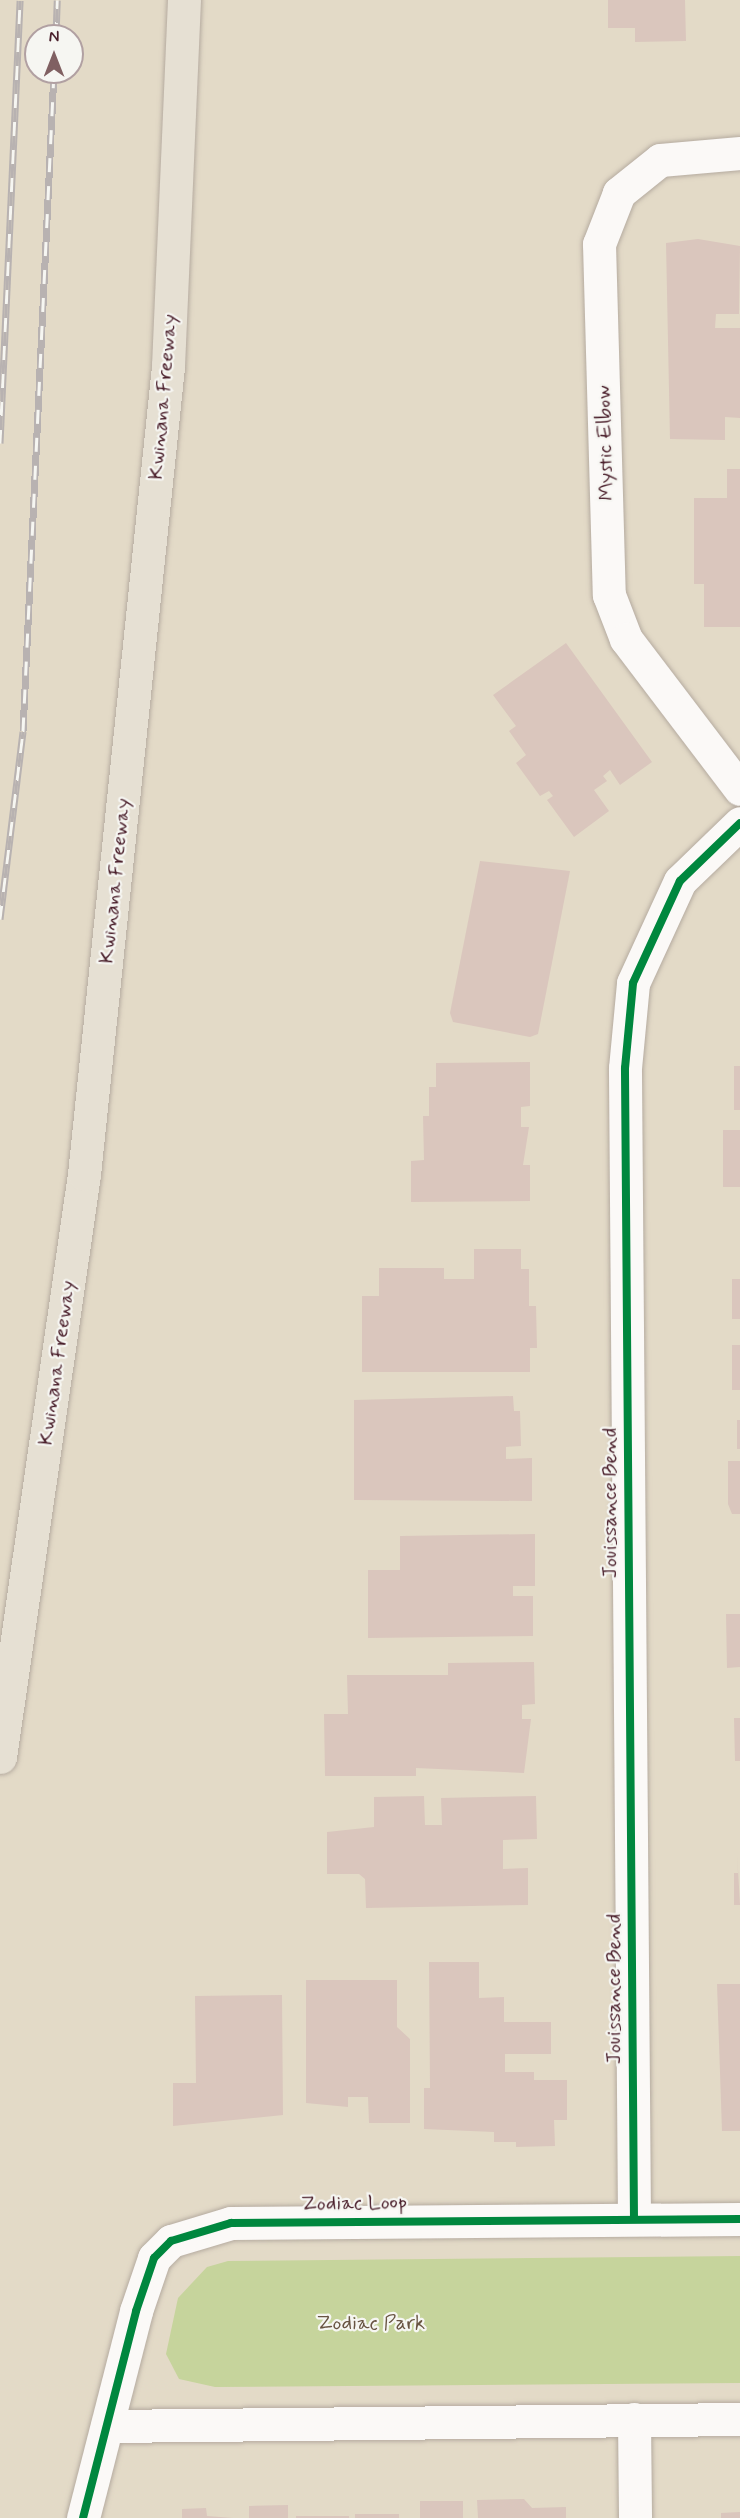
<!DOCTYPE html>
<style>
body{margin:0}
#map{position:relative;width:740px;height:2518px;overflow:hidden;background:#e3dac7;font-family:Mynerve,sans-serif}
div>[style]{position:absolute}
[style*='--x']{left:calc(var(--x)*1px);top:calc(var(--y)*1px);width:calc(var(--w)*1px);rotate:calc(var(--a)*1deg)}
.green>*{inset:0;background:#c6d49c}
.building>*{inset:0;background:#dac6bd}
.roads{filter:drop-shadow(0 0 2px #b5aba0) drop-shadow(0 0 2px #b5aba0)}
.street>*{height:33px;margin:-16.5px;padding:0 16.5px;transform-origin:16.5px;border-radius:16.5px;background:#fbf9f7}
.highway>*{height:33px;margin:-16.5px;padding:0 16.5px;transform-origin:16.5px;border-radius:16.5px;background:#e6e0d3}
.rail>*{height:7px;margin-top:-3.5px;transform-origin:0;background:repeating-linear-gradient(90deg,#f6f6f2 0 14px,#b8b2b1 0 28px);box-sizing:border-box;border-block:2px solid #b8b2b1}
.cycleway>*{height:8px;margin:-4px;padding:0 4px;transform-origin:4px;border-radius:4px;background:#00873e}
span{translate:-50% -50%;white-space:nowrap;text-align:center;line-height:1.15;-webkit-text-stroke:4.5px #f6f6f2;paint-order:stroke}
.street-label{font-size:21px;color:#4a1f2b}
.park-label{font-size:21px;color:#685442}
.north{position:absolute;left:24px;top:24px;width:60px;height:60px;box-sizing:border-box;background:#f6f6f2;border:2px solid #b1a0a2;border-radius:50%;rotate:0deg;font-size:16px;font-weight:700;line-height:24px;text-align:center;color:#4a1f2b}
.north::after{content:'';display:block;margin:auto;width:21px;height:27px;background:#806062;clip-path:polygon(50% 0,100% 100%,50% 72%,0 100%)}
</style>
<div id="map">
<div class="green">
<div style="clip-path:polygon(740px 2256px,740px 2383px,215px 2387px,179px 2379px,166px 2354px,178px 2298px,207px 2267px,228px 2261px)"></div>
</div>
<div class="building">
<div style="clip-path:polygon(608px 0,685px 0,686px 41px,635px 42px,635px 28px,608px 28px)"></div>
<div style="clip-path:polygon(698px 239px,740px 246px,739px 314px,716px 314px,715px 328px,740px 328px,740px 418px,725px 417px,725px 440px,670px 439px,666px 243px)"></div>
<div style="clip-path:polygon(727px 469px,740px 469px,740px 627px,704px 627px,704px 584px,694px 584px,694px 498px,727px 498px)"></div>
<div style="clip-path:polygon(566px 643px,652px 762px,620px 785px,610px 770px,603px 776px,607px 781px,594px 790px,609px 811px,574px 837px,547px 800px,553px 796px,549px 791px,540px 796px,516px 763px,526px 755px,509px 731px,516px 726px,493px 695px)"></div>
<div style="clip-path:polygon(480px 861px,570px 871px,538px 1034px,530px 1037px,453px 1022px,450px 1013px)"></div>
<div style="clip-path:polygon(530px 1062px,530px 1106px,521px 1107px,521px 1127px,529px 1127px,523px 1165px,530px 1165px,530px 1201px,411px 1202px,411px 1161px,424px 1160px,423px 1116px,429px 1116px,429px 1087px,436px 1087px,436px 1063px)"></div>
<div style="clip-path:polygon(734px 1066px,740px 1066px,740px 1110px,734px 1110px)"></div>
<div style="clip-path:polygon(723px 1130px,740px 1130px,740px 1187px,723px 1187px)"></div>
<div style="clip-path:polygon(474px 1249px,521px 1249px,521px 1269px,529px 1269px,529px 1306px,536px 1306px,537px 1348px,530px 1348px,530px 1372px,362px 1372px,362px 1296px,379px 1296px,379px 1268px,444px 1268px,444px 1279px,474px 1279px)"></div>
<div style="clip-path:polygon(732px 1279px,740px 1279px,740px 1319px,732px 1319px)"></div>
<div style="clip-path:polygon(732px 1345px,740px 1345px,740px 1390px,732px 1390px)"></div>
<div style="clip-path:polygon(513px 1396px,514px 1411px,520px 1411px,521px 1446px,506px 1447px,506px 1459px,532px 1458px,532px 1501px,354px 1500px,354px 1400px)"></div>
<div style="clip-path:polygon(737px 1420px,740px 1420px,740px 1449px,737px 1449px)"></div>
<div style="clip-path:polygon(728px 1461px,740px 1461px,740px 1514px,732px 1514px,728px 1504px)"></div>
<div style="clip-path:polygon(535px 1534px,535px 1586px,513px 1586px,513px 1596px,533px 1596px,533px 1636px,368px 1638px,368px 1570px,400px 1570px,400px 1536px)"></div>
<div style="clip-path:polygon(726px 1614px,740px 1614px,740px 1667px,727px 1668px)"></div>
<div style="clip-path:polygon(534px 1662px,535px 1704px,522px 1705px,522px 1719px,531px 1719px,524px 1773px,416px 1768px,416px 1776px,325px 1776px,324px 1714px,348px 1714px,347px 1675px,448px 1675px,448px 1663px)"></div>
<div style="clip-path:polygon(734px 1718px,740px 1718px,740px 1761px,735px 1761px)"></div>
<div style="clip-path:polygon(424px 1796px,425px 1825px,442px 1825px,441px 1798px,536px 1796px,537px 1839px,503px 1840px,503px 1869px,528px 1868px,528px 1905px,366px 1908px,365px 1879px,359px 1874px,327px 1874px,327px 1832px,374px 1827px,374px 1797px)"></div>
<div style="clip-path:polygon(737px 1852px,740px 1905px,734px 1905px,734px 1873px,738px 1873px)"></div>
<div style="clip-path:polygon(429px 1962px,479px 1962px,479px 1998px,504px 1997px,504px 2022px,551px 2022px,551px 2054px,505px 2054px,505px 2072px,534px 2072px,534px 2080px,567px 2080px,567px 2120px,554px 2120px,555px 2146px,516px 2147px,516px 2142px,494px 2142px,494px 2132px,424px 2129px,424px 2088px,430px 2088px)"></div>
<div style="clip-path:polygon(306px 1980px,397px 1980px,397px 2027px,410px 2039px,410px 2123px,369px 2123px,368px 2097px,348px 2097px,348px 2107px,306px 2103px)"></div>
<div style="clip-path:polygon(717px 1984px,740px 1984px,740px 2131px,722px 2131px)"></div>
<div style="clip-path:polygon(282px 1995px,283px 2115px,173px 2126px,173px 2083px,196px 2083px,195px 1996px)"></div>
<div style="clip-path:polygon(524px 2499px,532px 2508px,566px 2507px,566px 2518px,478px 2518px,477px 2500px)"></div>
<div style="clip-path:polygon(420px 2501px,463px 2501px,463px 2518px,420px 2518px)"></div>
<div style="clip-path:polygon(288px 2505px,288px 2518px,249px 2518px,249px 2506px)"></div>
<div style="clip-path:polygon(206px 2508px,207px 2516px,233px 2518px,182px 2518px,182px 2509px)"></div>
<div style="clip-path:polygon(740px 2512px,740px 2518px,721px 2518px,721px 2513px)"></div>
<div style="clip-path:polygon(355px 2514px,399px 2514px,399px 2518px,355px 2518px)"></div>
<div style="clip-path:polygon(296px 2516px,349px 2516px,349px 2518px,296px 2518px)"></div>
</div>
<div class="roads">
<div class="street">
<div style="--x:740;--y:153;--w:80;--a:175"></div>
<div style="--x:660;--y:160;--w:53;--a:141.2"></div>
<div style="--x:619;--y:193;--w:55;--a:111.4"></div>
<div style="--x:599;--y:244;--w:351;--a:88.4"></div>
<div style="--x:609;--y:595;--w:47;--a:68.9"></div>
<div style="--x:626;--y:639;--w:188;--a:52.8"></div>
<div style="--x:634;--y:2219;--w:1151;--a:-90.45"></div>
<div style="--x:625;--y:1068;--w:85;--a:-84.6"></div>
<div style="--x:633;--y:983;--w:112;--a:-65.3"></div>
<div style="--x:680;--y:881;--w:83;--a:-44"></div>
<div style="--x:634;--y:2419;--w:99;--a:89.4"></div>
<div style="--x:107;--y:2426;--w:633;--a:-0.63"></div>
<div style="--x:83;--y:2518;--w:214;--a:-75.6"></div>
<div style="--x:136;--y:2311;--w:56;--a:-71.2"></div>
<div style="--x:154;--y:2258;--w:24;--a:-45"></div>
<div style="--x:171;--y:2241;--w:63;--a:-16.7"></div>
<div style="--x:231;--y:2223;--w:509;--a:-0.45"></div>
</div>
<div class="highway">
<div style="--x:0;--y:1757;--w:589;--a:-81.8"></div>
<div style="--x:84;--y:1174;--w:812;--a:-84.06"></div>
<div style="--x:168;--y:366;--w:366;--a:-87.5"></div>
</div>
</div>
<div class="rail">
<div style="--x:56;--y:36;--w:36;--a:-88"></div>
<div style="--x:0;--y:443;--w:443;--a:-87.4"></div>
<div style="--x:0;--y:919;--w:189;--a:-83"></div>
<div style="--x:23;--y:731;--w:660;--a:-87.31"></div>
</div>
<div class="cycleway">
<div style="--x:634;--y:2219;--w:1151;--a:-90.45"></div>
<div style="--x:625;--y:1068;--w:85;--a:-84.6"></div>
<div style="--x:633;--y:983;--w:112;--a:-65.3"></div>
<div style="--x:680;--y:881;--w:83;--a:-44"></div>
<div style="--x:83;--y:2518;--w:214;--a:-75.6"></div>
<div style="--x:136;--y:2311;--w:56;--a:-71.2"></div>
<div style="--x:154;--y:2258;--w:24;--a:-45"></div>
<div style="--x:171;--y:2241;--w:63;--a:-16.7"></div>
<div style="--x:231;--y:2223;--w:509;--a:-0.45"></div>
</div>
<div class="street-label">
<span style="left:163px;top:397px;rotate:-85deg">Kwinana Freeway</span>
<span style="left:605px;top:443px;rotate:-92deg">Mystic Elbow</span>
<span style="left:115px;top:881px;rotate:-84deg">Kwinana Freeway</span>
<span style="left:57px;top:1363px;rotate:-82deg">Kwinana Freeway</span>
<span style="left:610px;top:1503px;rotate:-90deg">Jouissance Bend</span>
<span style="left:614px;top:1989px;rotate:-90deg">Jouissance Bend</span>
<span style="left:354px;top:2203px;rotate:-1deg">Zodiac Loop</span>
</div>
<div class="park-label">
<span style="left:371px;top:2323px">Zodiac Park</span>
</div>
<div class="north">N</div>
</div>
